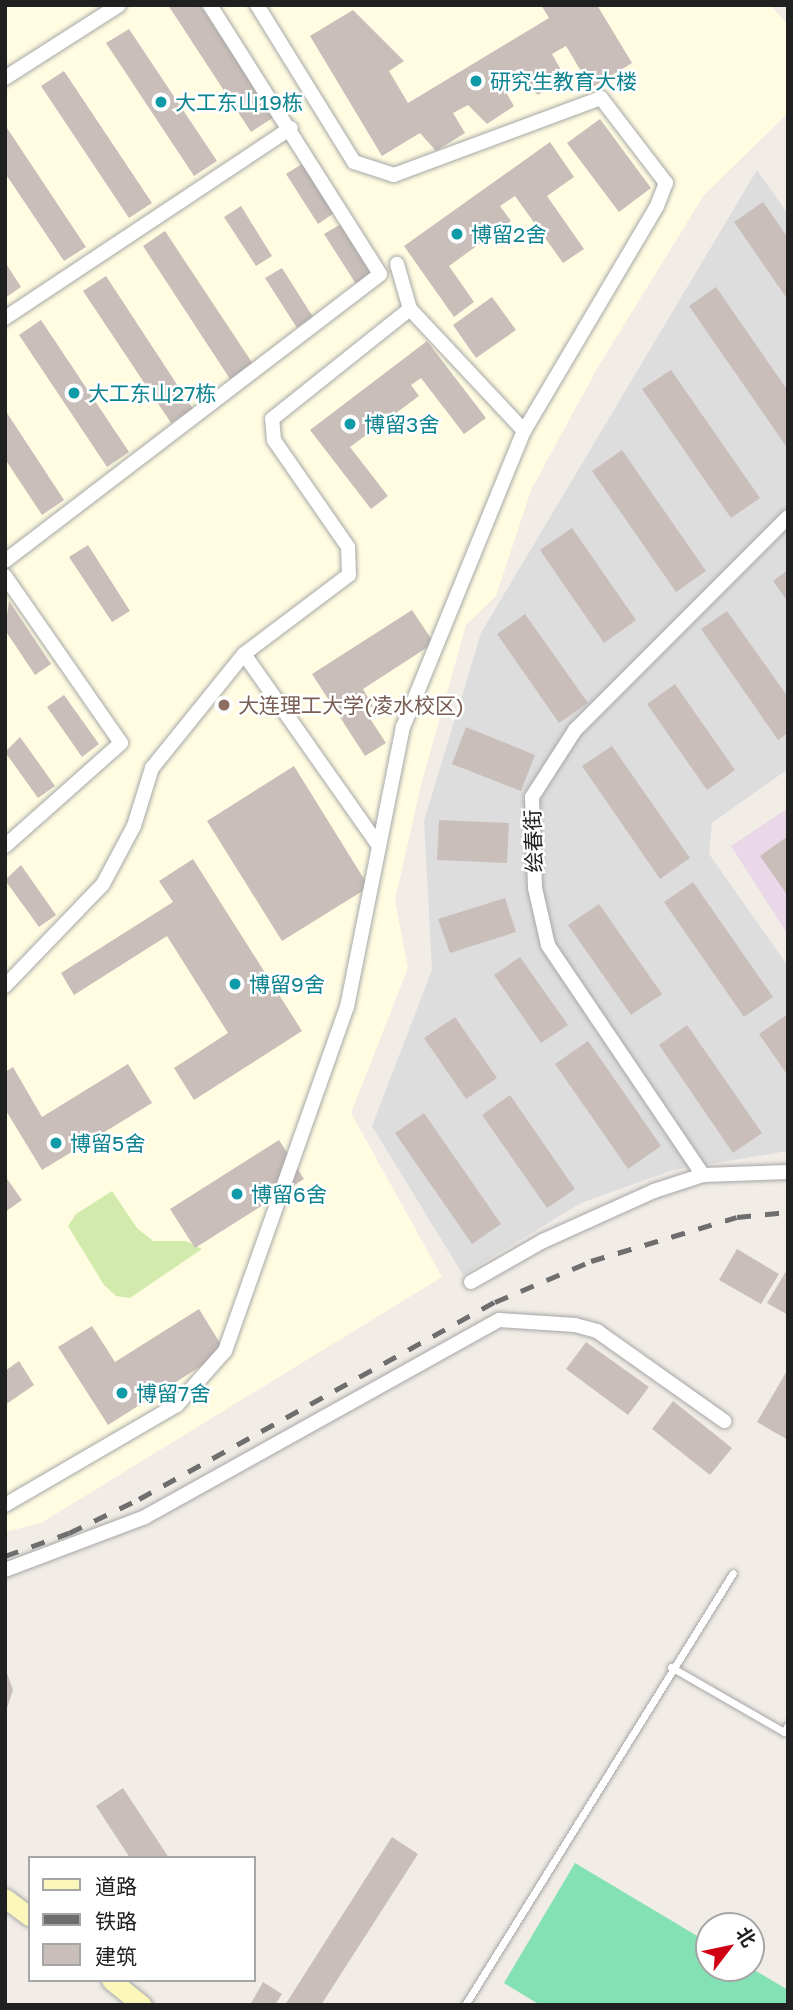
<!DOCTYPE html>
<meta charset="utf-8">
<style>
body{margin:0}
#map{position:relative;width:793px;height:2010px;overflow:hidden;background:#f1ece6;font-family:"Golos Text","Noto Sans SC",sans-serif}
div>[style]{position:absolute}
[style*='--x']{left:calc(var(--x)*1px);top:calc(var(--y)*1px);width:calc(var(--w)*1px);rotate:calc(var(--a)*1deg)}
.residential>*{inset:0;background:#dedddd}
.industrial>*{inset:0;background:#ead8e8}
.education>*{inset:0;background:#fffce1}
.grass>*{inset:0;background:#d2ebac}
.pitch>*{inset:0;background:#84e1b3}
.building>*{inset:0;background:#c9beb9}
.roads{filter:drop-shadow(0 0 2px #a7a7a7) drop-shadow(0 0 2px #a7a7a7)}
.lane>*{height:7px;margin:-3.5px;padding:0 3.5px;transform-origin:3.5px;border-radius:3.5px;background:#fff}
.street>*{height:14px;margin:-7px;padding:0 7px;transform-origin:7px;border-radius:7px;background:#fff}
.secondary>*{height:19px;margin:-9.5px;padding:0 9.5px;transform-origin:9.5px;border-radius:9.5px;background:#fbf7ba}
.rail>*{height:5px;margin-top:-2.5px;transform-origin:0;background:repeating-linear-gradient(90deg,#6e6e6e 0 14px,transparent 0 28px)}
.dots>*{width:19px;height:19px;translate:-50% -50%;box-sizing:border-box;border:4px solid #fff;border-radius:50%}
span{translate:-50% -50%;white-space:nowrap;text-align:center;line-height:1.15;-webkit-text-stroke:5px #fff;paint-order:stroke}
.culture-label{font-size:21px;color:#0d838f}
.left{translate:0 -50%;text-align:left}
.education-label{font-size:21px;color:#785e54}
.street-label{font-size:21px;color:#202020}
.frame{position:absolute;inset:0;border:7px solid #202020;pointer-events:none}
.legend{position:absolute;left:28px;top:1856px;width:228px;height:126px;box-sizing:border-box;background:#fff;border:2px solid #a6a6a6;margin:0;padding:9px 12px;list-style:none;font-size:21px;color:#202020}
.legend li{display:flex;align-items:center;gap:14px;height:35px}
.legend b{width:35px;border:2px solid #a6a6a6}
.north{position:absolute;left:695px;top:1912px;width:70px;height:70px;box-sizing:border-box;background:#fff;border:2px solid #a6a6a6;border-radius:50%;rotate:58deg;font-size:19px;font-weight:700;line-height:28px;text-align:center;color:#202020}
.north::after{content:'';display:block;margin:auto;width:24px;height:32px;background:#d00015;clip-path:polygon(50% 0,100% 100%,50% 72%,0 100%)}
</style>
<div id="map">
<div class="residential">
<div style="clip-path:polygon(757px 170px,788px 214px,788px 769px,712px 823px,709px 854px,788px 966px,788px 1151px,673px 1170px,581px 1203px,463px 1275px,372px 1126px,432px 970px,424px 821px,481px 633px)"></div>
</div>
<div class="industrial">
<div style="clip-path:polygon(788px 808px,788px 935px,731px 846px)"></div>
</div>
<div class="education">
<div style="clip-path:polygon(5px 5px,770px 5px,788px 25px,788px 113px,704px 195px,598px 367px,531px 490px,496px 596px,466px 625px,421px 785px,395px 900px,408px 968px,351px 1113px,442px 1277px,41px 1523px,5px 1532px)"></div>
</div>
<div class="grass">
<div style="clip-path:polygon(112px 1191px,137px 1228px,153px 1241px,186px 1241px,202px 1249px,130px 1298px,116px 1296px,104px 1285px,68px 1226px,76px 1214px)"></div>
</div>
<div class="pitch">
<div style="clip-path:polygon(575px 1863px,709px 1943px,709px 1968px,751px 1968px,788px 1990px,788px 2005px,540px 2005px,504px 1983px)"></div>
</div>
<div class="building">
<div style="clip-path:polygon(168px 5px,200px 5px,274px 117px,251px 132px)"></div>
<div style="clip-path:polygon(541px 5px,597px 5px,632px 63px,591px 88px,566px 46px,552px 54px,565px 77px,538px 95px,516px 76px,501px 84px,514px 106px,487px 124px,468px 105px,453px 113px,465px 133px,436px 151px,420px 133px,382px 156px,310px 36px,353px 10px,404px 61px,389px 71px,408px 103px,549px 18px)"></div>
<div style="clip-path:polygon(129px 29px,217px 161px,194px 176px,106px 43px)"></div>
<div style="clip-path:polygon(64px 71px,152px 203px,129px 218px,41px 86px)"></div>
<div style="clip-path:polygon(600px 119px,651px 188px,619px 212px,567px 143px)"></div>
<div style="clip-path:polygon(5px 125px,86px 247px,64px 261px,5px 173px)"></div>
<div style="clip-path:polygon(550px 142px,574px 177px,547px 196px,584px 249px,563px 263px,515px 196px,500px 206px,511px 221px,449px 266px,474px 302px,454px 317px,404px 246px)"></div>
<div style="clip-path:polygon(302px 164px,334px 213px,318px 224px,286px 174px)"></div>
<div style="clip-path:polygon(763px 202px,788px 238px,788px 300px,734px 222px)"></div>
<div style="clip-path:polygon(241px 206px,272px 256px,256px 266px,224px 217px)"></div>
<div style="clip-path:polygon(341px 224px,372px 273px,356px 284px,324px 234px)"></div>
<div style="clip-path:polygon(165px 231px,253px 364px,230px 379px,143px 246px)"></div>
<div style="clip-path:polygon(5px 262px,21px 287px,5px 298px)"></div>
<div style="clip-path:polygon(282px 268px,313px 317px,297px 328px,265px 278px)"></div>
<div style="clip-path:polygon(106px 276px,193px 409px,171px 423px,83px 291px)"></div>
<div style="clip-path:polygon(716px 287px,788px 391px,788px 449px,689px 306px)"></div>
<div style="clip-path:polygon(492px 297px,516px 330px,476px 358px,453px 325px)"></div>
<div style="clip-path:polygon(41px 320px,129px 452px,107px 467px,19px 335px)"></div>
<div style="clip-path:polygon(427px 341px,486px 418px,464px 434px,421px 378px,411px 385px,419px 396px,350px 447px,388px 496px,371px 509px,310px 430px)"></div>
<div style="clip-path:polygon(671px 370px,760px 498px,731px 518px,642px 389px)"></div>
<div style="clip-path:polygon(5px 410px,64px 500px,42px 515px,5px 459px)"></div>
<div style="clip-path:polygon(622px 450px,706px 571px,676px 592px,592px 471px)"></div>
<div style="clip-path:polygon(572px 528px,636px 620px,604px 643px,540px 550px)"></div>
<div style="clip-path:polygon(88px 545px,130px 611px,112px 622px,69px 557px)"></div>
<div style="clip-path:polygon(788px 570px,788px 602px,773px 581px)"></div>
<div style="clip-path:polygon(9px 601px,51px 664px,35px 675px,5px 630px)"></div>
<div style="clip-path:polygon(412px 610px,434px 643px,363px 689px,373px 706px,365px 711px,386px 743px,365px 756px,312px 674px)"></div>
<div style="clip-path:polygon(727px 611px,788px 697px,788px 733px,778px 740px,701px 629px)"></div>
<div style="clip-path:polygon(525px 614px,588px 703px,559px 723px,497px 634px)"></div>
<div style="clip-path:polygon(675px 684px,735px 770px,707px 790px,647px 704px)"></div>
<div style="clip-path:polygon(64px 695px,99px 744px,82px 757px,47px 707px)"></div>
<div style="clip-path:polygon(466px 727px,535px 755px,521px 791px,452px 764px)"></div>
<div style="clip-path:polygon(20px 737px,55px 786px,38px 798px,5px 752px)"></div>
<div style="clip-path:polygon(612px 746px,690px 858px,660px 879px,582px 766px)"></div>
<div style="clip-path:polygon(294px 766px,369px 887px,282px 941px,207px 821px)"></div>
<div style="clip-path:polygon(439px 820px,509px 823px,507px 863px,437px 860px)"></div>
<div style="clip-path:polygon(788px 836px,788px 896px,760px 856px)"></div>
<div style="clip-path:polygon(193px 859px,302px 1031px,194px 1100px,174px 1068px,228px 1033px,167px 936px,74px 995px,61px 973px,173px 902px,159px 881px)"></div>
<div style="clip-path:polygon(21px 865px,56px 915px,39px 927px,5px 880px)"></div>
<div style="clip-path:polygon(693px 882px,773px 997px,744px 1017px,664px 902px)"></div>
<div style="clip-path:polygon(505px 898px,516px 932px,450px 953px,438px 919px)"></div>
<div style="clip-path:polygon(599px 904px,662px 994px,631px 1015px,568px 925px)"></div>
<div style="clip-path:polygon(520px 957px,568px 1025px,541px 1043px,494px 975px)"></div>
<div style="clip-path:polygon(788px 1014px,788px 1076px,759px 1034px)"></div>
<div style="clip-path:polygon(455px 1017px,497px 1078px,466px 1099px,424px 1038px)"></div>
<div style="clip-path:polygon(687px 1025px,762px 1133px,733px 1153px,659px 1045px)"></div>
<div style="clip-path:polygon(588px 1041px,661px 1146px,628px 1169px,555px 1064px)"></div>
<div style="clip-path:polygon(128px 1064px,152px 1103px,42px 1170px,5px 1109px,5px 1072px,13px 1067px,42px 1117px)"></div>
<div style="clip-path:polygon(510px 1095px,575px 1189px,547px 1208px,482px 1115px)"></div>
<div style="clip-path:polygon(424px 1113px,501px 1224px,472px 1244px,395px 1133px)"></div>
<div style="clip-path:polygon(279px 1140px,304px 1179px,195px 1248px,170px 1209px)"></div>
<div style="clip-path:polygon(5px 1176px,22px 1200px,5px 1212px)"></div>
<div style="clip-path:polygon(737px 1249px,779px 1274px,761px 1304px,719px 1280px)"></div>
<div style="clip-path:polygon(788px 1268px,788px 1315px,767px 1303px)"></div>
<div style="clip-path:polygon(199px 1309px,225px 1351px,108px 1425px,58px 1347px,92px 1326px,115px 1362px)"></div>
<div style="clip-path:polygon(586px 1342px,649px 1387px,628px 1415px,566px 1369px)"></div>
<div style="clip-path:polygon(19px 1361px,34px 1385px,5px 1405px,5px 1371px)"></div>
<div style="clip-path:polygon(788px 1369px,788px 1440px,757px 1422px)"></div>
<div style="clip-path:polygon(673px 1401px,732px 1448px,710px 1475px,652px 1429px)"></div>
<div style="clip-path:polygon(5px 1668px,13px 1690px,5px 1714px)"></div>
<div style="clip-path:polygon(123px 1788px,169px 1858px,130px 1858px,96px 1806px)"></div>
<div style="clip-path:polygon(392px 1837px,418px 1854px,321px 2005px,285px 2005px)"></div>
<div style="clip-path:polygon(263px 1982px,282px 1994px,275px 2005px,250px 2005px)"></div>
</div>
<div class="roads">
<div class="lane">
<div style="--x:671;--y:1667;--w:130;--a:29.9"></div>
<div style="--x:784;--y:1732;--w:8;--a:-60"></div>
<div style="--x:465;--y:2005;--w:508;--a:-58.19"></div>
</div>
<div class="street">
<div style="--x:5;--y:78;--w:135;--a:-32.6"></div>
<div style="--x:410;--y:309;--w:167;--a:46.9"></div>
<div style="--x:5;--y:318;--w:343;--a:-33.6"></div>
<div style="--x:5;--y:561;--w:472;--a:-37.4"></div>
<div style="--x:380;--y:274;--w:318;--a:-122.3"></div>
<div style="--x:5;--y:576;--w:203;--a:55.2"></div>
<div style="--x:121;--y:743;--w:155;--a:138.4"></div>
<div style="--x:244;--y:654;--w:235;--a:54.9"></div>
<div style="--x:5;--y:986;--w:141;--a:-46.1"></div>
<div style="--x:103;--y:884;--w:66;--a:-61.9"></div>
<div style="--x:134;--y:826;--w:61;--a:-72.8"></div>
<div style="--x:152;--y:768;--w:146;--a:-51.1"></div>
<div style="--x:244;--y:654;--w:131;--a:-37"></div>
<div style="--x:349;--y:575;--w:28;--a:-92"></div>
<div style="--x:348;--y:547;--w:130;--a:-124.7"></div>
<div style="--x:274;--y:440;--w:21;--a:-95"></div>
<div style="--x:272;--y:419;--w:176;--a:-38.6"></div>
<div style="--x:410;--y:309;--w:47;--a:-106.1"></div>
<div style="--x:703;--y:1175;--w:277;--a:-124"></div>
<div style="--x:548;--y:945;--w:58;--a:-102.8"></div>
<div style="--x:535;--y:888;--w:91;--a:-91.9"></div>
<div style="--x:532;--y:797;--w:80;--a:-57.3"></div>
<div style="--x:575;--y:730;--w:301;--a:-45"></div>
<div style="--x:471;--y:1282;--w:83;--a:-29.7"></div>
<div style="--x:543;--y:1241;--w:122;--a:-24.2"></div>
<div style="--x:654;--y:1191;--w:52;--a:-18.1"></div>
<div style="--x:703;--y:1175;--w:85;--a:-2"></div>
<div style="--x:5;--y:1505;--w:199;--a:-30.2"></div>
<div style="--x:177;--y:1405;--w:72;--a:-48.4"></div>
<div style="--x:225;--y:1351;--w:365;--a:-70.5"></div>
<div style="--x:347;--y:1007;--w:286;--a:-78.7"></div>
<div style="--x:403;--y:727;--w:320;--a:-67.8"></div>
<div style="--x:524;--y:431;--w:261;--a:-59.4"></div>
<div style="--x:657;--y:206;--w:25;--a:-69"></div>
<div style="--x:666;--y:183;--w:107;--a:-127.4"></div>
<div style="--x:601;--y:98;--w:221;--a:159.6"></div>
<div style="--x:394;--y:175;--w:42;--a:-162"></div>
<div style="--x:354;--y:162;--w:185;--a:-121.7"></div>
<div style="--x:5;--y:1570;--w:150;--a:-20.7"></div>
<div style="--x:145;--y:1517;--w:405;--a:-29.1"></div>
<div style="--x:499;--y:1320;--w:76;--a:3.8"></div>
<div style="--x:575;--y:1325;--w:23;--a:15"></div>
<div style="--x:597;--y:1331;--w:156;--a:35.3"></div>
</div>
<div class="secondary">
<div style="--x:5;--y:1898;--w:31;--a:37"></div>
<div style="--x:111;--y:1980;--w:40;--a:39"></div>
</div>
</div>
<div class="rail">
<div style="--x:5;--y:1556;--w:68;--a:-19.8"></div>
<div style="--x:69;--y:1533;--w:78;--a:-25.9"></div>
<div style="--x:139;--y:1499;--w:407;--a:-29"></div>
<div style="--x:495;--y:1302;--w:104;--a:-23.1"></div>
<div style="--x:591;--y:1261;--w:152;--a:-16.8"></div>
<div style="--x:737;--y:1217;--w:51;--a:-5.6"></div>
</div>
<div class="dots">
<div style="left:476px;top:81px;background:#0f9aa8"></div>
<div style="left:161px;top:102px;background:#0f9aa8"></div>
<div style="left:457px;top:234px;background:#0f9aa8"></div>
<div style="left:74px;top:393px;background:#0f9aa8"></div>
<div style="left:350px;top:424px;background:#0f9aa8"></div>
<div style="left:224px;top:705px;background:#8d6e63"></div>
<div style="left:235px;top:984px;background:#0f9aa8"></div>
<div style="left:56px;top:1143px;background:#0f9aa8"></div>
<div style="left:237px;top:1194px;background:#0f9aa8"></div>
<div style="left:122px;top:1393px;background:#0f9aa8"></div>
</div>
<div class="culture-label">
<span class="left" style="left:490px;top:81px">研究生教育大楼</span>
<span class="left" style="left:175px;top:102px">大工东山19栋</span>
<span class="left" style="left:471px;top:234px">博留2舍</span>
<span class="left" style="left:88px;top:393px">大工东山27栋</span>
<span class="left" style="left:364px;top:424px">博留3舍</span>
<span class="left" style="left:249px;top:984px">博留9舍</span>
<span class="left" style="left:70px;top:1143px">博留5舍</span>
<span class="left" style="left:251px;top:1194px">博留6舍</span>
<span class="left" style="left:136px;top:1393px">博留7舍</span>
</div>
<div class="education-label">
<span class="left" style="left:238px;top:705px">大连理工大学(凌水校区)</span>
</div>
<div class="street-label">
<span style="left:533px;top:841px;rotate:-92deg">绘春街</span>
</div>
<div class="frame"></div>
<ul class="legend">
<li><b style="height:9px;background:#fbf7ba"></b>道路</li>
<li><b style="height:9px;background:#6e6e6e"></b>铁路</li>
<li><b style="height:19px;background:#c9beb9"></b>建筑</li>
</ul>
<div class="north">北</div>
</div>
